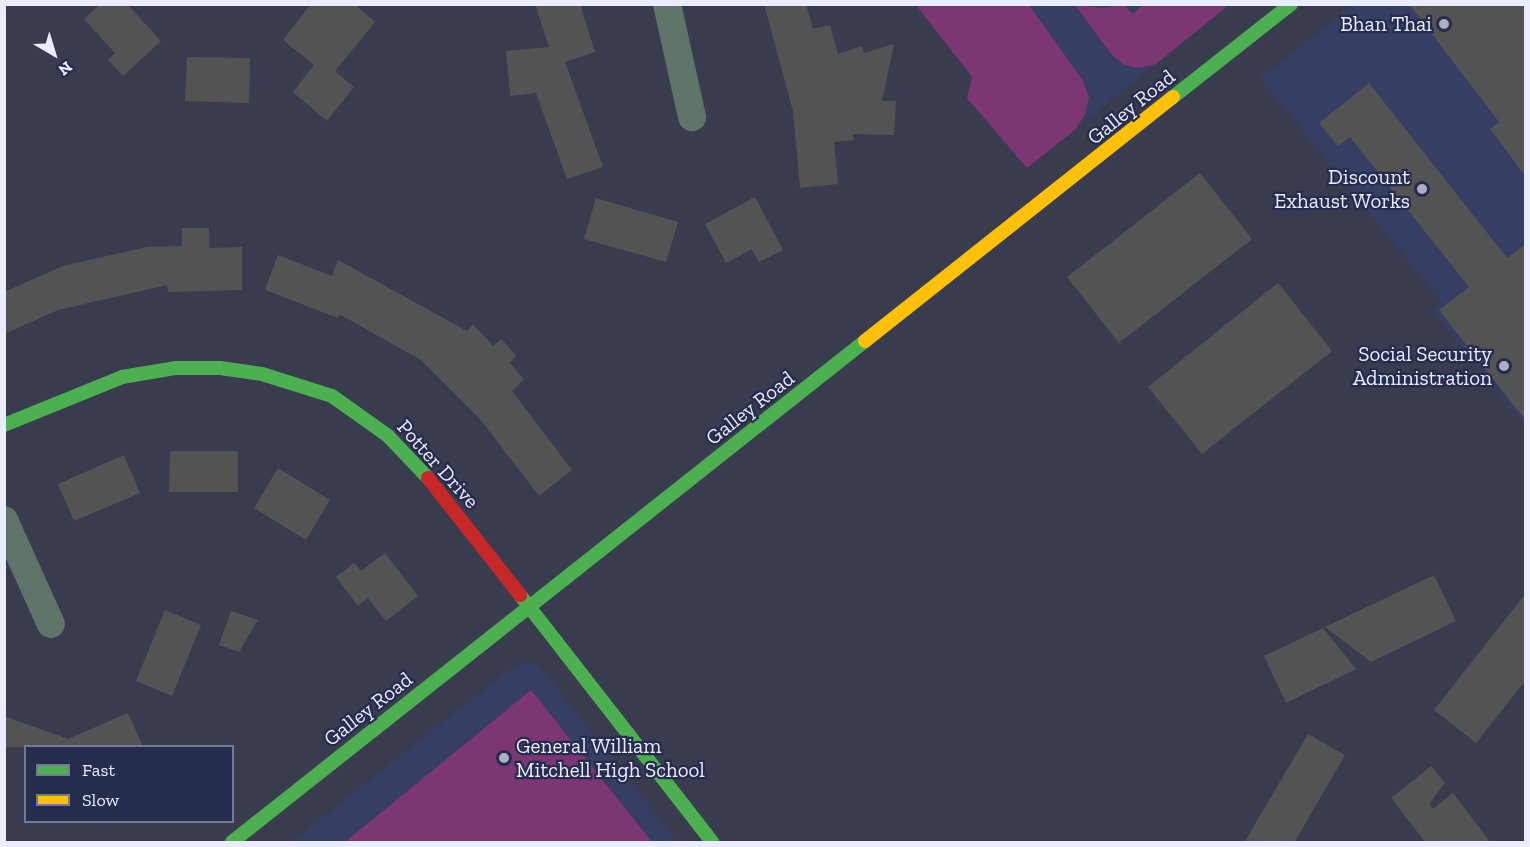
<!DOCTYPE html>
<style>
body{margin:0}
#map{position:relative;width:1530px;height:847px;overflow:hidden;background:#393c4f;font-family:"Zilla Slab",serif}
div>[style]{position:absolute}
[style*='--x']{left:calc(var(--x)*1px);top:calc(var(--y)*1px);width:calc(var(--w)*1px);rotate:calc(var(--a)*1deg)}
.built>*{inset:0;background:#363e64}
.green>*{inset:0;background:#7b3673}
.building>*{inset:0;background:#545353}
.street>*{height:28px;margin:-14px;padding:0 14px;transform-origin:14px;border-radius:14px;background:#5e7469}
.fast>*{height:14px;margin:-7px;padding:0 7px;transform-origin:7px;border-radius:7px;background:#4caf50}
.slow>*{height:14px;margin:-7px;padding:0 7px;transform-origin:7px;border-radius:7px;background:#ffc107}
.jam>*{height:14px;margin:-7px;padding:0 7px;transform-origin:7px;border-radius:7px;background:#c62828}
.dots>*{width:16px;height:16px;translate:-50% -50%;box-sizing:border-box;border:3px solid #262c4d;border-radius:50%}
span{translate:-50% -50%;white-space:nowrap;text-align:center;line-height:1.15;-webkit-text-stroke:4.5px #262c4d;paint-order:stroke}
.poi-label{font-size:21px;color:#e9edff}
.right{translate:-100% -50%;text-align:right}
.left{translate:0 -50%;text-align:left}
.street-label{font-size:21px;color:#e9edff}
.frame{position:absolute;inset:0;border:6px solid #e9edff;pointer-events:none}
.legend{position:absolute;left:24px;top:745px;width:210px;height:78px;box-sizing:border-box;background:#262c4d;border:2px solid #747994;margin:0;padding:8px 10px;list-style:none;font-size:18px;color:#e9edff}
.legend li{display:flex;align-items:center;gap:12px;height:30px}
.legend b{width:30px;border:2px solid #747994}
.north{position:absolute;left:24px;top:24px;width:60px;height:60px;-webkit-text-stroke:4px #262c4d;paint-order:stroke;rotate:142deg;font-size:16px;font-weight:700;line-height:24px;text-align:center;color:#e9edff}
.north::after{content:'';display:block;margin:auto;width:21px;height:27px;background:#e9edff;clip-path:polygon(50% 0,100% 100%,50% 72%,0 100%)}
</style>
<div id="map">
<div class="built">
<div style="clip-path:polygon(916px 5px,1229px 5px,1027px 168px,967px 98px,972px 77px)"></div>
<div style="clip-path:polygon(1354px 5px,1525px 5px,1525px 425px,1433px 310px,1443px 303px,1260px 78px)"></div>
<div style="clip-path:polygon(525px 663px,536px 665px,546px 674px,677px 842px,291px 842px,514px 666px)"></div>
</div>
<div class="green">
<div style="clip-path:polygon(916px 5px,1029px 5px,1082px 79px,1089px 97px,1085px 114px,1076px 129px,1027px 168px,967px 98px,972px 77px)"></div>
<div style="clip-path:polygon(1075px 5px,1104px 8px,1124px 5px,1132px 14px,1144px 5px,1229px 5px,1156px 64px,1139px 68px,1124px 65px,1112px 55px)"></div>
<div style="clip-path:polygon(531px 690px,652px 842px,345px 842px)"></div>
</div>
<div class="building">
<div style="clip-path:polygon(100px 4px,127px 4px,161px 41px,123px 76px,108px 60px,115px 53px,84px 19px)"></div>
<div style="clip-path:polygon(311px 4px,354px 4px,375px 22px,335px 71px,354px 87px,327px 121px,293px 92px,314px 65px,283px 40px)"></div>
<div style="clip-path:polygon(535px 4px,580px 4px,595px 52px,565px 62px,603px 167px,567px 179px,536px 93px,510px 96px,506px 51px,549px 47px)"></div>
<div style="clip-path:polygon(764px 4px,806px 4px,813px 29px,830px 25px,838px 54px,862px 46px,864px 53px,894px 44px,882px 101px,896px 101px,894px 135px,853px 134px,854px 140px,834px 142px,838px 184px,800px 188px,793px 111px)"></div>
<div style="clip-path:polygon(1409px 4px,1526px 4px,1526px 177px,1490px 129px,1499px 122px)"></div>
<div style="clip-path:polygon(187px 57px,250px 58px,249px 103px,185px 101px)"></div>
<div style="clip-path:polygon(1369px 83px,1507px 258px,1526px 244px,1526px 421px,1439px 310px,1469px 287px,1350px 137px,1338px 146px,1319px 123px)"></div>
<div style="clip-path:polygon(1200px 173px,1252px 239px,1119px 343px,1067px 277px)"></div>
<div style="clip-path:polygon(755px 197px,783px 250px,759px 262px,752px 249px,726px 263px,705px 224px)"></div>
<div style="clip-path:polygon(596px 198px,678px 222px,666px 262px,584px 239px)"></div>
<div style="clip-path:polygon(182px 228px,209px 228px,209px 248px,242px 247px,242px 290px,168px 292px,167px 285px,58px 310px,4px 334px,4px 292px,63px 266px,147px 247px,182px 246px)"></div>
<div style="clip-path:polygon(278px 255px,332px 276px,338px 260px,467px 331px,473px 324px,493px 346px,501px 339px,516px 355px,510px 363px,524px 379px,512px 391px,572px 470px,539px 496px,480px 419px,421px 360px,339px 314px,338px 318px,265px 290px)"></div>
<div style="clip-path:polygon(1278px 283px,1332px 351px,1202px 454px,1148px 387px)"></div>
<div style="clip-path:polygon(170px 451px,238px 451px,238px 492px,169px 492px)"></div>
<div style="clip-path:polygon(124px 455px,140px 493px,74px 521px,58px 484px)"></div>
<div style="clip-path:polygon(278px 468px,330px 500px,306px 540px,254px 508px)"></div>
<div style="clip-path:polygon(385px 553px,418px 596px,386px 621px,368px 598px,358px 606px,336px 577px,354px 563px,361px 571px)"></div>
<div style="clip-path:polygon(1434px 575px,1456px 621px,1371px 662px,1325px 627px)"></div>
<div style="clip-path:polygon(1526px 593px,1526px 680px,1476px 743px,1434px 710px)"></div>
<div style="clip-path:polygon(165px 610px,201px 625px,172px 696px,136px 681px)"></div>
<div style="clip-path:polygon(231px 611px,258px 620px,239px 652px,219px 645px)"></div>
<div style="clip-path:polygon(1323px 628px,1356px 669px,1286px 703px,1264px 656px)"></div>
<div style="clip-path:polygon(128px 713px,143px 747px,4px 747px,4px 716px,68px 739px)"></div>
<div style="clip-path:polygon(1308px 734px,1345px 755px,1294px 843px,1244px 843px)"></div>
<div style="clip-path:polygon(1431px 766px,1445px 783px,1429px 804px,1433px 809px,1453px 793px,1491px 843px,1426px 843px,1391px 798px)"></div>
</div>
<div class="street">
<div style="--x:667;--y:4;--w:116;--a:77.5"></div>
<div style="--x:4;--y:520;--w:114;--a:65.7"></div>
</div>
<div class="fast">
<div style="--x:1173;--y:97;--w:150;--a:-38.2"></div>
<div style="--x:4;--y:425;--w:127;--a:-22.1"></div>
<div style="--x:122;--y:377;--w:55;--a:-9.5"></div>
<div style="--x:176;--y:368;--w:44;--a:0"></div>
<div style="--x:220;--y:368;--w:42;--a:8.1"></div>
<div style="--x:262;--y:374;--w:73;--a:17.4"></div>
<div style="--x:332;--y:396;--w:69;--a:35.5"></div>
<div style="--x:388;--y:436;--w:58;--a:46.4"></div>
<div style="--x:520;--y:595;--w:313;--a:52.1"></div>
<div style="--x:232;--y:842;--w:807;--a:-38.36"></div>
</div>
<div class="slow">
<div style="--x:865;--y:341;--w:393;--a:-38.4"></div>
</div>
<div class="jam">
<div style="--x:428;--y:478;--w:149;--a:51.8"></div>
</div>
<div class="dots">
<div style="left:1444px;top:24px;background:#abafc1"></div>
<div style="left:1422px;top:189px;background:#abafc1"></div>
<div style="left:1504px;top:366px;background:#abafc1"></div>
<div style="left:504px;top:758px;background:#abafc1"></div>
</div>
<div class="poi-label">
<span class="right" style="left:1432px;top:24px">Bhan Thai</span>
<span class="right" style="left:1410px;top:189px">Discount<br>Exhaust Works</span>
<span class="right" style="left:1492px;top:366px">Social Security<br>Administration</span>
<span class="left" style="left:516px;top:758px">General William<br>Mitchell High School</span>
</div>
<div class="street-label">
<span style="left:1131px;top:107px;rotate:-39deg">Galley Road</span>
<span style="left:750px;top:408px;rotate:-38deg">Galley Road</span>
<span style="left:438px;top:464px;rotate:48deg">Potter Drive</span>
<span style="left:368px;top:709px;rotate:-38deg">Galley Road</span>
</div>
<div class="frame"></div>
<ul class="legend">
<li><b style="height:8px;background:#4caf50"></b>Fast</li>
<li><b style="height:8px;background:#ffc107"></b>Slow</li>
</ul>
<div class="north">N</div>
</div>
